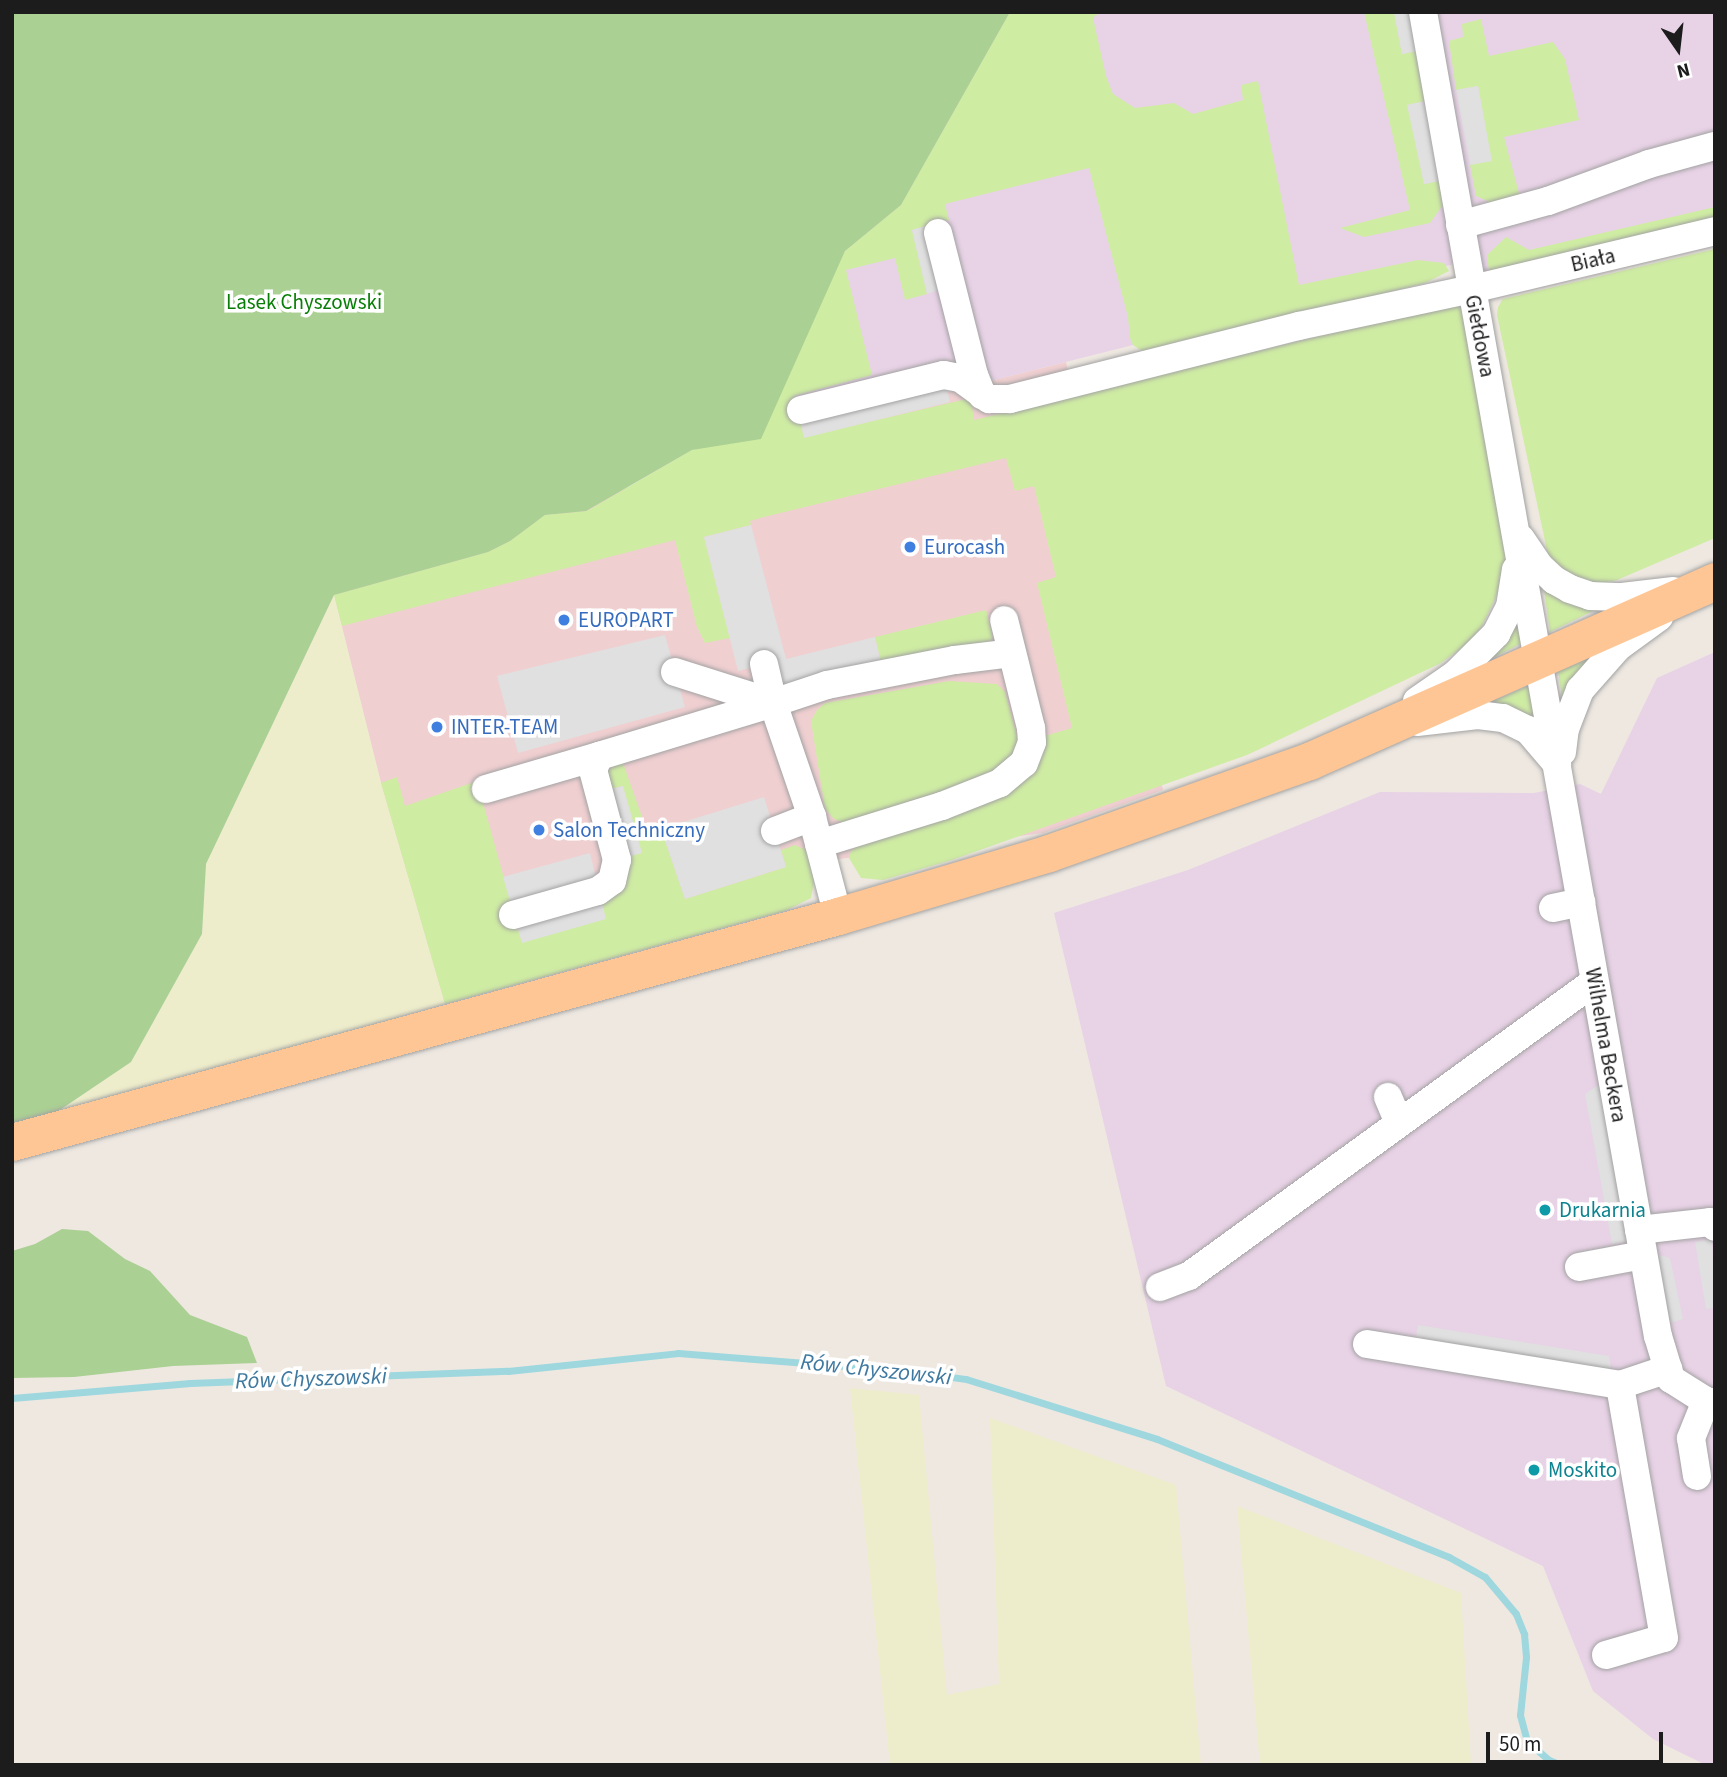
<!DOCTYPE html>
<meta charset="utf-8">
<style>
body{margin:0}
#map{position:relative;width:1727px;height:1777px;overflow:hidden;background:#eee8e1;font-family:"Source Sans 3",sans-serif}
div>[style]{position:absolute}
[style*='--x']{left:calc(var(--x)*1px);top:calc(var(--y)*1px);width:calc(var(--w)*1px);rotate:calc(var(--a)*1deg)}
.commercial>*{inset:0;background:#f0cfd1}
.industrial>*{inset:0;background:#e8d2e6}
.farmland>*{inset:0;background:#eeedcb}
.grass>*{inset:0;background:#cfeca3}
.forest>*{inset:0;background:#abd093}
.parking>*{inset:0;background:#e0e0e0}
.stream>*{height:7px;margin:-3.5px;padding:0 3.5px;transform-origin:3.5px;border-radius:3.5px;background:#9ed7de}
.roads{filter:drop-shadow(0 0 2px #a3a3a3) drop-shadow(0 0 2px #a3a3a3)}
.minor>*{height:28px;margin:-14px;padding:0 14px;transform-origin:14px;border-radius:14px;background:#fff}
.major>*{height:37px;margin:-18.5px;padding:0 18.5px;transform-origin:18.5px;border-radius:18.5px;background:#ffc695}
.dots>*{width:19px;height:19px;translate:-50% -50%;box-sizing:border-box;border:4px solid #fff;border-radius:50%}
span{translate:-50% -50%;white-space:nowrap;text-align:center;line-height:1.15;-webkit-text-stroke:7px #fff;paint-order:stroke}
.street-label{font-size:21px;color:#1c1c1c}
.park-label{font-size:21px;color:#097e06}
.shop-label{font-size:21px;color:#366cbe}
.left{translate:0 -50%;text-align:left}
.culture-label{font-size:21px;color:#0d838f}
.water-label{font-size:23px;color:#3f79a0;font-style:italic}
.frame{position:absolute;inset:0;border:14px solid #1c1c1c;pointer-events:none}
.north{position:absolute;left:1643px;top:14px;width:70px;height:70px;-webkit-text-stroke:5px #fff;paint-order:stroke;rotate:166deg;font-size:19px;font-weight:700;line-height:28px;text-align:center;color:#1c1c1c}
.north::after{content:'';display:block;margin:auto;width:24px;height:32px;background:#1c1c1c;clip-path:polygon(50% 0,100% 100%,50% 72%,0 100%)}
.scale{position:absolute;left:1486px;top:1732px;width:177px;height:32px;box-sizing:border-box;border:4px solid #1c1c1c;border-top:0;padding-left:9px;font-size:21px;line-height:24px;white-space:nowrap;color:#1c1c1c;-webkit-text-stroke:5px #fff;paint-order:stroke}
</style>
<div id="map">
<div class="commercial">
<div style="clip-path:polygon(1066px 362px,1163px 790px,1043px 833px,839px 859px,445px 1004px,381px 783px,334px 595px,761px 439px)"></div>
</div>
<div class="industrial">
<div style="clip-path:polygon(1010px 12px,1715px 12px,1715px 231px,1472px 289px,1466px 261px,761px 439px,845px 251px,901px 205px)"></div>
<div style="clip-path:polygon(1715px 652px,1715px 1765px,1706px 1765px,1653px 1739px,1593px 1691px,1543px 1566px,1166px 1386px,1054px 913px,1188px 870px,1380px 792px,1534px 793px,1580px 784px,1601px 794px,1657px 678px)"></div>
</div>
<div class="farmland">
<div style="clip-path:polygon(334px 595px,381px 783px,445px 1004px,45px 1120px,131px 1062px,202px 934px,206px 864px)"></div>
<div style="clip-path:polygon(850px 1388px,919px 1395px,947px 1695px,999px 1684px,990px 1418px,1176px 1485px,1201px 1765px,890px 1765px)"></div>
<div style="clip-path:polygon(1237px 1506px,1461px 1593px,1471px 1765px,1260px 1765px)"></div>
</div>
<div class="grass">
<div style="clip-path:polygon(1010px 12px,1100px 12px,1093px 18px,1106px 76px,1113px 94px,1135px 108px,1174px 103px,1193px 114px,1243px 100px,1241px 85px,1258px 81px,1299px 285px,1418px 260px,1444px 263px,1449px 271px,1425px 283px,1145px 353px,1133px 345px,1130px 338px,1128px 317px,1089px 168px,945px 204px,949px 220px,912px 230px,927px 294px,905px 300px,895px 258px,846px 270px,872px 375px,794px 396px,804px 437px,971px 398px,974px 420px,1440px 307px,1457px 306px,1466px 312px,1507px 540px,1505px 568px,1496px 597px,1481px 628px,1467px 644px,1441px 663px,1247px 755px,952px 860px,883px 880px,861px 878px,849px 858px,851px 851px,864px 841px,984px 804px,1038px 738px,1072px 728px,1037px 583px,1056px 577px,1034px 486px,1015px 491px,1006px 458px,764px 517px,750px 521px,751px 525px,704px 537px,730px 638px,705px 643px,697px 627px,675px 540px,342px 626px,334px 595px,488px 552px,510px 541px,545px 515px,587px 511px,692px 450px,719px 444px,820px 302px,845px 251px,901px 205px)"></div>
<div style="clip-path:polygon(1364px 12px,1394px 12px,1402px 54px,1416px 51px,1425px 101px,1408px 105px,1424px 184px,1439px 181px,1445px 202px,1430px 223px,1364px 237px,1340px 228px,1410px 210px)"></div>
<div style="clip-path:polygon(1481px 19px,1489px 56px,1553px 42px,1565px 59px,1579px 120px,1504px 137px,1519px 193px,1518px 199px,1498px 206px,1476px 196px,1470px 165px,1491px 160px,1478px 86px,1456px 90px,1449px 41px,1463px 37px,1462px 24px)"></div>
<div style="clip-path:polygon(1715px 207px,1715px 224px,1489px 271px,1487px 255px,1506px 237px,1529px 250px)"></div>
<div style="clip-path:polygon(1715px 249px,1715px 538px,1617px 580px,1591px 586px,1571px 582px,1549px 560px,1497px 315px,1498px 307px,1503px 299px)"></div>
<div style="clip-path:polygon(1543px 582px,1599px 608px,1550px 632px)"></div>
<div style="clip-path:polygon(986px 610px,993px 638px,985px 645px,882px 667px,875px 637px)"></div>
<div style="clip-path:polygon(1516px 618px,1524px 642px,1483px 663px)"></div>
<div style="clip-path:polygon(1596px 655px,1563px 703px,1558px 671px)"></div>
<div style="clip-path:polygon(949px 681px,997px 684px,1005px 692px,1018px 740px,1015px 752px,982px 780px,847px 824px,834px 819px,825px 809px,811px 721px,817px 710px,825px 703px)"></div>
<div style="clip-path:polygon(1530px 685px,1539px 724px,1486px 704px)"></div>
<div style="clip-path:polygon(622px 760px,647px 831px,661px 829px,685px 899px,786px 867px,781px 850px,795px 845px,810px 852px,814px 882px,811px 898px,785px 911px,445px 1004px,381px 783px,397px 777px,405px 806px,477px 781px,522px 943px,602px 901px,622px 786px,607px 790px,606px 772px)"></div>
</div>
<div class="forest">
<div style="clip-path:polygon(12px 12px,1010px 12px,901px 205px,845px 251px,761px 439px,692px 450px,586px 511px,545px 515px,510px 541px,488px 552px,334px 595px,206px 864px,202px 934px,131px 1062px,45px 1120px,12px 1129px)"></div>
<div style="clip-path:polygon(62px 1229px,88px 1231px,125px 1259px,150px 1271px,190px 1315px,247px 1337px,257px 1363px,173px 1366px,74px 1377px,12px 1378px,12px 1251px,35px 1244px)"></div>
</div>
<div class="parking">
<div style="clip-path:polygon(1394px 12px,1415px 12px,1416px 51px,1402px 54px)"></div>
<div style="clip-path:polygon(1478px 86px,1492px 161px,1470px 165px,1456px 90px)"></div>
<div style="clip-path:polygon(1425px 101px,1439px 181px,1424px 184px,1407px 105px)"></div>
<div style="clip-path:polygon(936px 223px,952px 286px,927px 294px,912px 230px)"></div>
<div style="clip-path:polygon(944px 375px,950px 402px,804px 438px,798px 411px)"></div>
<div style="clip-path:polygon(751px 525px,786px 659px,875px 637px,882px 667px,783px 689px,776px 661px,738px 671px,704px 537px)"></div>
<div style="clip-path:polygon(665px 635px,685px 707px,518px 753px,497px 676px)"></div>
<div style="clip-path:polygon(623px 786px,642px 853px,617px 860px,598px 793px)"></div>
<div style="clip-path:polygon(764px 797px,786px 867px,685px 899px,661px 829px)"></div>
<div style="clip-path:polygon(590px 853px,606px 919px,522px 943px,503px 877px)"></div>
<div style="clip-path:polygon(1600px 1084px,1626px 1242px,1612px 1244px,1585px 1094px)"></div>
<div style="clip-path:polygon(1712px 1239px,1715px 1308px,1706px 1309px,1695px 1242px)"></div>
<div style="clip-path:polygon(1655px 1254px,1670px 1258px,1683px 1319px,1671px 1323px)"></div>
<div style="clip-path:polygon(1418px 1325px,1609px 1356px,1612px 1374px,1415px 1344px)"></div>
</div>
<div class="stream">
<div style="--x:12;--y:1398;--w:179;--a:-4.8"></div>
<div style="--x:190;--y:1383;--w:318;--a:-2.2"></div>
<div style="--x:508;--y:1371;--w:171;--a:-6"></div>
<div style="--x:678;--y:1353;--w:231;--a:4.5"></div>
<div style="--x:908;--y:1371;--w:59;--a:7.9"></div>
<div style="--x:966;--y:1379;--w:200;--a:17.4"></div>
<div style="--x:1157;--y:1439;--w:315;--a:22"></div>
<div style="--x:1449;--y:1557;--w:41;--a:29.1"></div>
<div style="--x:1485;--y:1577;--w:48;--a:50"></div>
<div style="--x:1516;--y:1614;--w:22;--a:68"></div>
<div style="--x:1524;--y:1634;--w:23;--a:85"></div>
<div style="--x:1526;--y:1657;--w:58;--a:95.9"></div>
<div style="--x:1520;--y:1715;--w:27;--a:75"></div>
<div style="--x:1527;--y:1741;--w:29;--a:41"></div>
<div style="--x:1549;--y:1760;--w:13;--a:23"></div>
</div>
<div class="roads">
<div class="minor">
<div style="--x:1423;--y:12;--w:1345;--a:79.94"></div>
<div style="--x:1658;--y:1336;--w:45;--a:73.2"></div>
<div style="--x:1671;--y:1379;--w:41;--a:32.2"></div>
<div style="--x:1706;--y:1401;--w:9;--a:13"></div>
<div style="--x:1460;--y:225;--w:91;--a:-15.3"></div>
<div style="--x:1548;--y:201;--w:108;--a:-20.1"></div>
<div style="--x:1649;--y:164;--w:68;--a:-15.3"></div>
<div style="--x:938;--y:233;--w:146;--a:75.8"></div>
<div style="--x:974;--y:375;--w:22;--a:68"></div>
<div style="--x:801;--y:410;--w:147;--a:-13.8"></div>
<div style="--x:944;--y:375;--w:16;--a:11"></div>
<div style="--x:960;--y:378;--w:36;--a:36"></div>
<div style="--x:989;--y:399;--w:21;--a:0"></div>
<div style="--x:1010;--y:399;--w:298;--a:-14.2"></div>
<div style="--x:1299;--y:326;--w:177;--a:-12.1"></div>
<div style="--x:1472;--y:289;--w:250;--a:-13.4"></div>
<div style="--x:1521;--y:539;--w:32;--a:56"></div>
<div style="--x:1539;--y:566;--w:21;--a:43"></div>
<div style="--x:1554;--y:580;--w:18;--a:29"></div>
<div style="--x:1570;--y:589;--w:21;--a:19"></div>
<div style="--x:1590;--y:596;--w:32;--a:2"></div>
<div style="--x:1622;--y:597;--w:52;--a:-6.6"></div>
<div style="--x:675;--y:672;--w:103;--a:17.6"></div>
<div style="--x:773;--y:703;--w:40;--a:-103"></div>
<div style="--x:1417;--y:701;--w:47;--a:-34.7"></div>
<div style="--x:1456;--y:674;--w:57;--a:-45"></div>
<div style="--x:1496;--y:634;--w:30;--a:-63"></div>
<div style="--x:1510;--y:607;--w:38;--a:-81"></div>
<div style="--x:773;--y:703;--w:57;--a:-18.4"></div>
<div style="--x:827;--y:685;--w:130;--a:-11.1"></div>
<div style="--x:955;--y:660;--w:57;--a:-7"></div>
<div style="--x:1417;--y:722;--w:61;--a:-6.5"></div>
<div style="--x:1478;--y:715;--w:25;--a:7"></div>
<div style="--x:1503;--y:718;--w:28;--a:26"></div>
<div style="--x:1528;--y:730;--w:45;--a:49.5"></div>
<div style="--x:1562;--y:752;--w:23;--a:-83"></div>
<div style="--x:1565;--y:729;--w:42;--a:-69"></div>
<div style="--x:1580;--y:690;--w:57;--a:-48.5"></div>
<div style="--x:1618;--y:647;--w:51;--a:-36.2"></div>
<div style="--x:486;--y:789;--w:118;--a:-16.3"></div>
<div style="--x:775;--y:831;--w:40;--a:-21"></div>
<div style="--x:819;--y:844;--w:129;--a:-17.2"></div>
<div style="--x:942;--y:806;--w:62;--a:-21.6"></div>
<div style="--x:1000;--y:783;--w:31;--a:-40"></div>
<div style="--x:1024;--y:763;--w:22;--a:-69"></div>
<div style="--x:1032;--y:742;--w:14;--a:-94"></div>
<div style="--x:1031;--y:728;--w:111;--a:-104"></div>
<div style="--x:1553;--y:908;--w:29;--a:-12"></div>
<div style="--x:513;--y:915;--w:88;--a:-15.8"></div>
<div style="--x:598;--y:891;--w:17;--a:-36"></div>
<div style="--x:612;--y:881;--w:22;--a:-77"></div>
<div style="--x:617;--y:860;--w:93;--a:-104.9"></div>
<div style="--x:593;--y:770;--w:15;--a:-67"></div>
<div style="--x:599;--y:756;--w:182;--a:-16.9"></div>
<div style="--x:773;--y:703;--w:120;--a:71.1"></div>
<div style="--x:812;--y:817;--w:102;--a:75.3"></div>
<div style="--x:1388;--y:1097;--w:28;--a:67"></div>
<div style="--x:1639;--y:1230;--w:71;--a:-6.4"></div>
<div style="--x:1710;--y:1222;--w:7;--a:45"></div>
<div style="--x:1579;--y:1267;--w:65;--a:-10.6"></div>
<div style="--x:1160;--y:1287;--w:31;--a:-21"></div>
<div style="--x:1189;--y:1276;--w:500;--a:-35.98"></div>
<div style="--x:1367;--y:1344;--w:256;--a:9.2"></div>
<div style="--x:1620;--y:1385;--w:51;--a:-18.4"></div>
<div style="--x:1697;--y:1476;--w:38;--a:-99"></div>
<div style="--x:1691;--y:1438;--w:40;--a:-68"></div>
<div style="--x:1606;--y:1655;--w:60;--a:-16.3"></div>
<div style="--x:1664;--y:1638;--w:257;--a:-99.9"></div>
</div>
<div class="major">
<div style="--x:12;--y:1142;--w:856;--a:-15.3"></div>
<div style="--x:838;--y:916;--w:220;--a:-16.6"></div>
<div style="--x:1049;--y:853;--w:276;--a:-19.5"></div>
<div style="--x:1309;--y:761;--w:444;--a:-23.9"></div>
</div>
</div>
<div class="dots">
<div style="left:910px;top:547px;background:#3f7fe0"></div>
<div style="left:564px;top:620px;background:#3f7fe0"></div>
<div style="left:437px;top:727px;background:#3f7fe0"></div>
<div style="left:539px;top:830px;background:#3f7fe0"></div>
<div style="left:1545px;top:1210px;background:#0f9aa8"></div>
<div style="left:1534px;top:1470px;background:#0f9aa8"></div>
</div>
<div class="street-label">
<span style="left:1593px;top:260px;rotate:-13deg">Biała</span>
<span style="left:1480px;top:336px;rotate:79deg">Giełdowa</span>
<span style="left:1606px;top:1045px;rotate:80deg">Wilhelma Beckera</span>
</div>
<div class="park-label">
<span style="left:304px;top:302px">Lasek Chyszowski</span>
</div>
<div class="shop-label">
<span class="left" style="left:924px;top:547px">Eurocash</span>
<span class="left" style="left:578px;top:620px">EUROPART</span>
<span class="left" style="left:451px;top:727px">INTER-TEAM</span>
<span class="left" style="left:553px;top:830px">Salon Techniczny</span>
</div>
<div class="culture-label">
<span class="left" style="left:1559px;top:1210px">Drukarnia</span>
<span class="left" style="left:1548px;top:1470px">Moskito</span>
</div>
<div class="water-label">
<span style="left:876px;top:1370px;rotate:6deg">Rów Chyszowski</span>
<span style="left:311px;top:1379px;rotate:-2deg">Rów Chyszowski</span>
</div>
<div class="frame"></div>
<div class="north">N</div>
<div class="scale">50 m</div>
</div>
